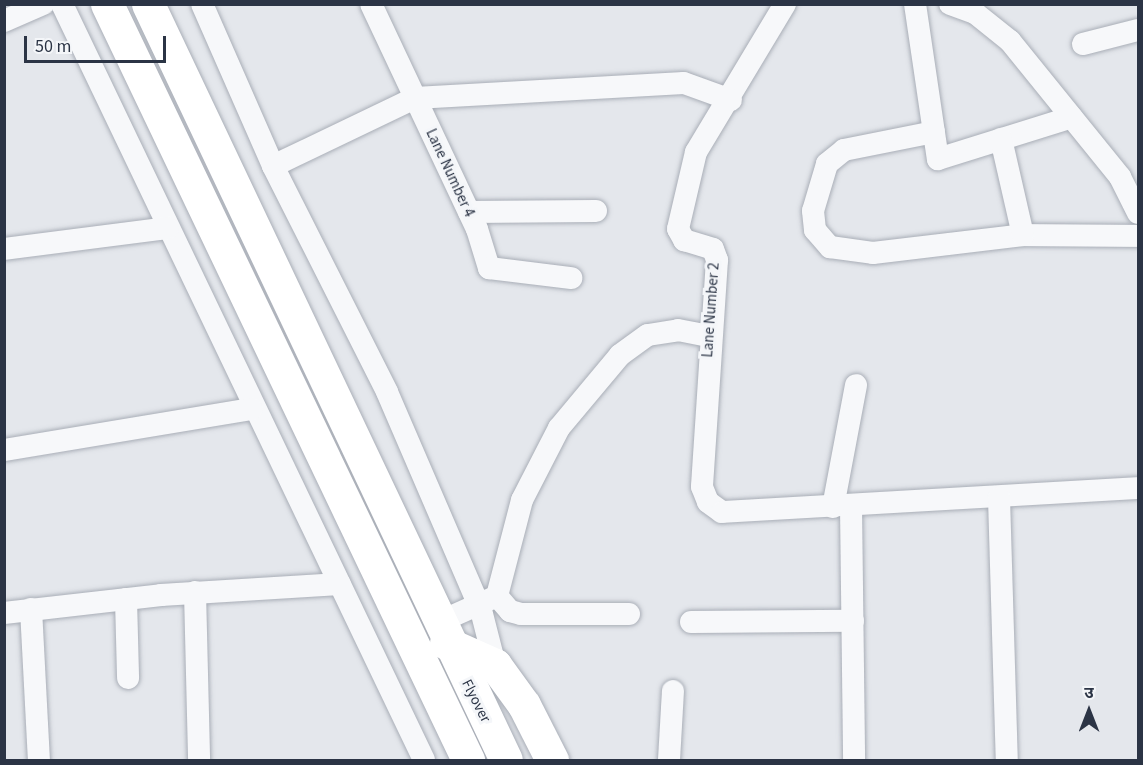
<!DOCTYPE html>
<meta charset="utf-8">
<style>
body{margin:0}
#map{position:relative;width:1143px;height:765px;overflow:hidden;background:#e4e7ec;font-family:"Source Sans 3","Noto Sans Devanagari",sans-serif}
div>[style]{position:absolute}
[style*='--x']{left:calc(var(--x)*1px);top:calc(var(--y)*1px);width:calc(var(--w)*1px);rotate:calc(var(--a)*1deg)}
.roads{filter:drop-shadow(0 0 2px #a9aeb7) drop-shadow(0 0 2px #a9aeb7)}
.minor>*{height:22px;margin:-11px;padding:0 11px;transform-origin:11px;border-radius:11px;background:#f7f8fa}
.highway>*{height:33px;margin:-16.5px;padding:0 16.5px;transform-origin:16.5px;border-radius:16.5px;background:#fff}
span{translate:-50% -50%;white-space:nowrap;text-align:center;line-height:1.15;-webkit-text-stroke:6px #f4f6f9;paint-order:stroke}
.street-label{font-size:15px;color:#2b3445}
.frame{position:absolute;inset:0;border:6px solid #2b3445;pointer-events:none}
.north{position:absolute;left:1059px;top:681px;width:60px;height:60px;-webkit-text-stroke:4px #f4f6f9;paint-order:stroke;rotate:0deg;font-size:16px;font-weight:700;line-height:24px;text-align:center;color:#2b3445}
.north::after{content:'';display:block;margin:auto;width:21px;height:27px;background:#2b3445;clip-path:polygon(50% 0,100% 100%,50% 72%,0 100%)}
.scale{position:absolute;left:24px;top:36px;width:142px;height:27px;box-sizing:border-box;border:3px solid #2b3445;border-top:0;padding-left:8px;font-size:18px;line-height:21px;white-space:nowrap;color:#2b3445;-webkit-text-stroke:4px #f4f6f9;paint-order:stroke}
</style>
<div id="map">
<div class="roads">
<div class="minor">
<div style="--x:62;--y:4;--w:838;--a:64.41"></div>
<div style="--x:202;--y:4;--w:177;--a:66.3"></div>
<div style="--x:273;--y:166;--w:253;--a:63.2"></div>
<div style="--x:387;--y:392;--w:237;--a:66.7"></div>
<div style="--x:481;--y:610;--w:57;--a:75.7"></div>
<div style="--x:371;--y:4;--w:249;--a:64.8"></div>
<div style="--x:477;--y:229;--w:41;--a:72.9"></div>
<div style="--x:489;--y:268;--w:83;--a:7"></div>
<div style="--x:785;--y:4;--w:173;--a:121"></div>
<div style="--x:696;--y:152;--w:79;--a:103.2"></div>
<div style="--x:678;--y:229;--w:13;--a:61"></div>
<div style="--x:684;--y:240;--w:30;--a:17"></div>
<div style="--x:713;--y:249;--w:12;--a:70"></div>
<div style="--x:717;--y:260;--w:227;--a:93.8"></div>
<div style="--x:702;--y:487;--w:16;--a:68"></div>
<div style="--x:708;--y:502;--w:17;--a:36"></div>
<div style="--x:722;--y:512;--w:417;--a:-3.3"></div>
<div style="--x:915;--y:4;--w:157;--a:81.6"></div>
<div style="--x:938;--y:159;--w:140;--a:-17.4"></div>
<div style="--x:950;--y:4;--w:27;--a:20"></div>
<div style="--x:975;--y:13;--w:45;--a:38.7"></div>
<div style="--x:1010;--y:41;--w:175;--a:51"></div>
<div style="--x:1120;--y:177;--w:40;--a:63.4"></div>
<div style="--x:4;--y:21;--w:43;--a:-23.6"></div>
<div style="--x:1083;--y:44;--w:57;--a:-14.3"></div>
<div style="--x:934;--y:132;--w:92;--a:168.7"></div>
<div style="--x:844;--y:150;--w:22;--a:141"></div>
<div style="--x:827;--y:164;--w:49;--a:106.6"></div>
<div style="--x:813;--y:211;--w:19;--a:84"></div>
<div style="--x:815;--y:230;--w:23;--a:49"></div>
<div style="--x:830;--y:247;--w:43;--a:7.9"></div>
<div style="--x:873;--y:253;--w:151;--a:-6.8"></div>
<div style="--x:1023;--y:235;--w:115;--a:0.5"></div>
<div style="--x:1001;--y:139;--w:98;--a:77.1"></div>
<div style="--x:273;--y:166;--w:157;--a:-25.6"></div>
<div style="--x:415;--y:98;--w:269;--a:-3.2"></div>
<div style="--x:684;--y:83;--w:50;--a:19.9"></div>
<div style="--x:469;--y:212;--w:127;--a:-0.5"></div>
<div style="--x:4;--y:249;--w:165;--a:-7.3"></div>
<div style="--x:4;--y:450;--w:251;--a:-9.4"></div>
<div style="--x:999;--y:498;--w:262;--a:88.3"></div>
<div style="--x:851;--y:506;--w:254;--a:89.3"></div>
<div style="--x:833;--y:507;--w:124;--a:-79.3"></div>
<div style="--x:195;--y:592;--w:168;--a:88.6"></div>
<div style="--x:497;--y:596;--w:20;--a:49"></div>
<div style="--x:510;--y:611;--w:11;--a:15"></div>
<div style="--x:521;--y:614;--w:108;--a:0"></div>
<div style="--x:126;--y:599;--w:79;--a:88.5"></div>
<div style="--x:31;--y:609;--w:151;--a:87"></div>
<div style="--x:4;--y:613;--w:158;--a:-6.5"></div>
<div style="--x:161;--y:595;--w:179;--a:-3.5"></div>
<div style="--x:691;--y:622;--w:162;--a:-0.4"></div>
<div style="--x:437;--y:623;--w:66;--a:-24.2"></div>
<div style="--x:497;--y:596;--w:99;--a:-75.4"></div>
<div style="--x:522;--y:500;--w:81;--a:-62.8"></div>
<div style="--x:559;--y:428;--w:95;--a:-50.1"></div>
<div style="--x:620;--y:355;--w:34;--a:-36"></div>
<div style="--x:648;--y:335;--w:30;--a:-9"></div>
<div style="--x:678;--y:330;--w:32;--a:11"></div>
<div style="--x:669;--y:760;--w:69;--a:-86.7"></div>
</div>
<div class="highway">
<div style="--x:107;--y:4;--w:838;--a:64.47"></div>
<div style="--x:148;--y:4;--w:836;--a:64.66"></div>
<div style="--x:446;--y:643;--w:54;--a:24.2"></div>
<div style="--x:495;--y:665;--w:49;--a:54.1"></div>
<div style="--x:524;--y:705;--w:62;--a:63"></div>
</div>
</div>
<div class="street-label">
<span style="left:450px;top:173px;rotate:65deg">Lane Number 4</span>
<span style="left:711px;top:310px;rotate:-86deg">Lane Number 2</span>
<span style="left:476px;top:701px;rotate:63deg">Flyover</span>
</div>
<div class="frame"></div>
<div class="north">उ</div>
<div class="scale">50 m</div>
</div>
